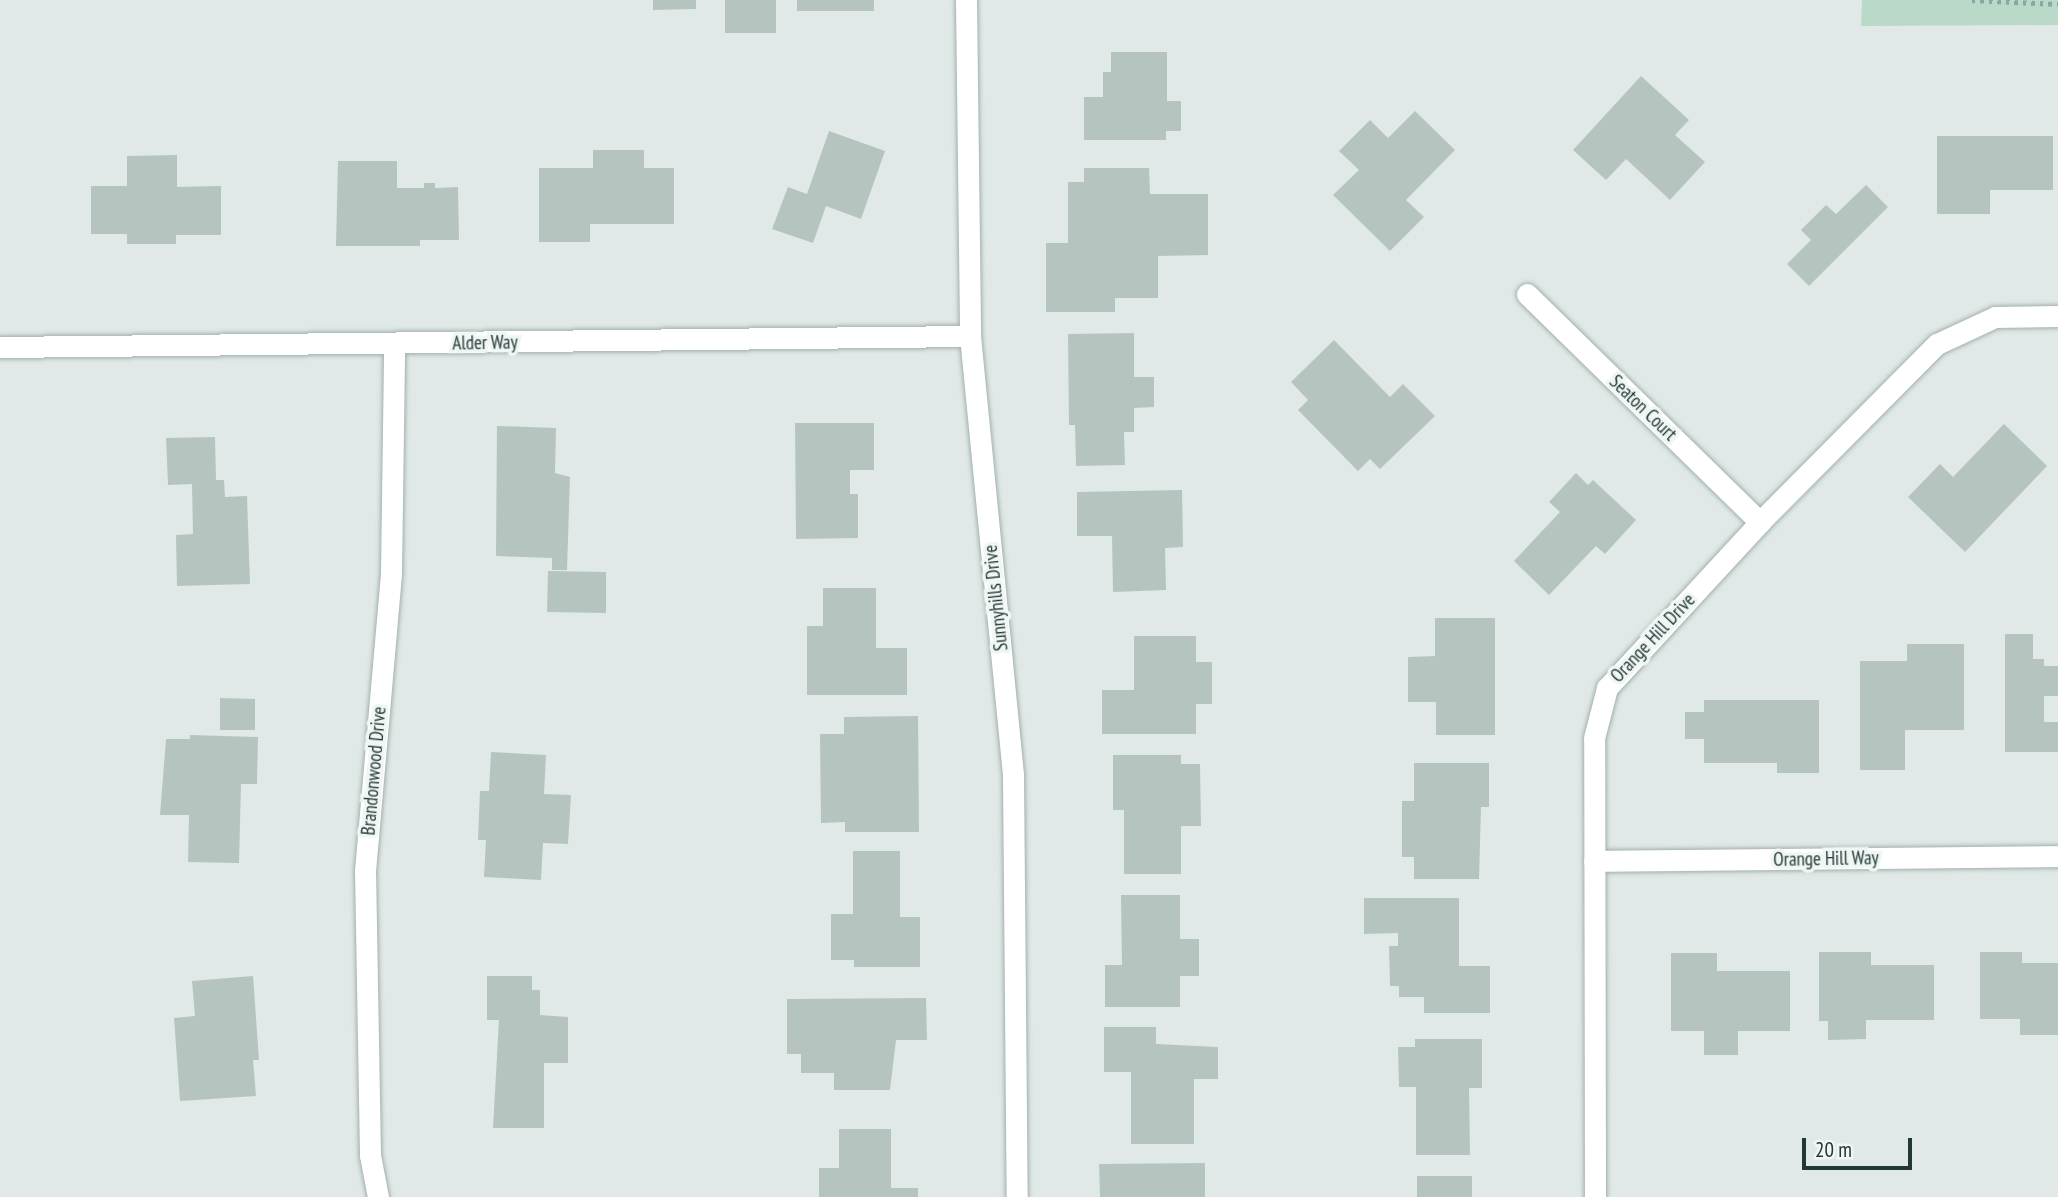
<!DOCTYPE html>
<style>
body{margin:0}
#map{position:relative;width:2058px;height:1197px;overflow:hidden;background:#e0e9e7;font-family:"PT Sans Narrow",sans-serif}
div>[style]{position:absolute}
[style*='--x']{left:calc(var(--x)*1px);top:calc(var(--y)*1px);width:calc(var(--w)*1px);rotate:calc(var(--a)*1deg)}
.green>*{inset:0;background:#bad9c8}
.building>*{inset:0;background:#b6c4c0}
.path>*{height:4.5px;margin-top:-2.25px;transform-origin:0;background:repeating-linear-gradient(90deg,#83aaa5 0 3.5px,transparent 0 8.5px)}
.roads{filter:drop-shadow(0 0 2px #a3b0ae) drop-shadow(0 0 2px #a3b0ae)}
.street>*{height:21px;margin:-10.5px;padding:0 10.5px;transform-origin:10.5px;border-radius:10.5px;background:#fff}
span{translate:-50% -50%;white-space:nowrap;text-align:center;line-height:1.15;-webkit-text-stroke:7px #f0f6f4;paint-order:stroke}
.street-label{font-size:19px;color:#223836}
.scale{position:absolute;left:1802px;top:1138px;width:110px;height:32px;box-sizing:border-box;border:4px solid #223836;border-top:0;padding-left:9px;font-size:21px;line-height:24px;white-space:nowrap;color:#223836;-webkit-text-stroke:5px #f0f6f4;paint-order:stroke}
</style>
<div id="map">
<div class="green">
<div style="clip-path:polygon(1862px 0,2058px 0,2058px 25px,1861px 26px)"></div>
</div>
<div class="building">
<div style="clip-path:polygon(653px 0,696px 0,696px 9px,653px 10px)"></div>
<div style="clip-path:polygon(725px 0,776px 0,776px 33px,725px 33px)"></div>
<div style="clip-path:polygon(797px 0,874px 0,874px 11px,797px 11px)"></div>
<div style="clip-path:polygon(1111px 52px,1167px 52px,1167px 101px,1181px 101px,1181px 131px,1166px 131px,1166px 140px,1084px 140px,1084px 97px,1103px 97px,1103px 72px,1111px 72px)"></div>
<div style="clip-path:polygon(1641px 76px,1689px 120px,1675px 135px,1705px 162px,1670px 200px,1626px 159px,1606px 180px,1573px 150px)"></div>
<div style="clip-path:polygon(1415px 111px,1455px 150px,1406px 200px,1424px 217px,1390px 251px,1333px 195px,1359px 170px,1339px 151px,1370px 120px,1388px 138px)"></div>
<div style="clip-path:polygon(829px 131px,885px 151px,861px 219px,826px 206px,813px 243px,772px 229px,788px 187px,807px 194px)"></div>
<div style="clip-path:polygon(1937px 136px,2053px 136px,2053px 190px,1990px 190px,1990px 214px,1937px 214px)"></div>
<div style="clip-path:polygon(593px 150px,644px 150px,644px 168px,674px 168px,674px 224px,590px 224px,590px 242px,539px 242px,539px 168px,593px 168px)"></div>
<div style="clip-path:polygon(177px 155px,177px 187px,221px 186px,221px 235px,176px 235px,176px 244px,127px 244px,127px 234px,91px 234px,91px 186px,127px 186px,127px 156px)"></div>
<div style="clip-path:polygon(338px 161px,397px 161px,397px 188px,424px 188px,424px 183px,435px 183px,435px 188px,458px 187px,459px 240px,420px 240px,420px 246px,336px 246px)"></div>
<div style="clip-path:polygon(1084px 168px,1149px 168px,1150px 194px,1208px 194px,1208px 255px,1158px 256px,1158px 298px,1115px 298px,1115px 312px,1046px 312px,1046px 243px,1068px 243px,1068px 182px,1084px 182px)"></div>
<div style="clip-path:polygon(1866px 185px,1888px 207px,1809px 286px,1787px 264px,1811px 240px,1801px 230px,1826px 205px,1836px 214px)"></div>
<div style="clip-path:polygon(1134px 333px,1134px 377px,1154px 377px,1154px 407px,1134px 408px,1134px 432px,1124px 432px,1125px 465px,1076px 466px,1075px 425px,1069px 425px,1068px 334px)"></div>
<div style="clip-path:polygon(1334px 340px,1390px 397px,1403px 384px,1435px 416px,1380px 469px,1370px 459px,1358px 471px,1298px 410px,1308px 400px,1291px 382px)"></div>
<div style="clip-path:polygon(795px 423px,874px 423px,874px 470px,850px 470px,850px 494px,858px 494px,858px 538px,796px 539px)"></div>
<div style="clip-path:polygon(2004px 424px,2047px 466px,1965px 552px,1908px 497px,1940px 464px,1953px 477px)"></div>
<div style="clip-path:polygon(497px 426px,556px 428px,555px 473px,570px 477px,567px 570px,552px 570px,552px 558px,496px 556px)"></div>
<div style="clip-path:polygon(215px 437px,216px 480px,224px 480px,225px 497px,247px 496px,250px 584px,177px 586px,176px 535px,193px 534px,192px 484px,168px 485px,166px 438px)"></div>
<div style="clip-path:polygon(1576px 473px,1588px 485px,1593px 480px,1636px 520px,1605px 554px,1596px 546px,1549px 595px,1514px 561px,1560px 512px,1549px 502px)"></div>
<div style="clip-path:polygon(1182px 490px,1183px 547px,1165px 548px,1166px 590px,1113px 592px,1112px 536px,1077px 536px,1077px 492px)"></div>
<div style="clip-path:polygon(548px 571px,606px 572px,606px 613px,547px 612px)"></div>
<div style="clip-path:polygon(823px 588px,876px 588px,876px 648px,907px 648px,907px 695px,807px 695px,807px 626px,823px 626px)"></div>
<div style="clip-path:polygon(1435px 618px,1495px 618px,1495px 735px,1436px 735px,1436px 702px,1408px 702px,1408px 657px,1435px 656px)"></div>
<div style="clip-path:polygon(2005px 634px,2033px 634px,2033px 659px,2044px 659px,2044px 666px,2058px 666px,2058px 696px,2044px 696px,2044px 722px,2058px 722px,2058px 752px,2005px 752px)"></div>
<div style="clip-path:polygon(1134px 636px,1196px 636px,1196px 662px,1212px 662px,1212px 704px,1196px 704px,1196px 734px,1102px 734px,1102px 690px,1134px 690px)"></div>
<div style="clip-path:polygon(1907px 644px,1964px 644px,1964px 730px,1905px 730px,1905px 770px,1860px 770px,1860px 661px,1907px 661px)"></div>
<div style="clip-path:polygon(220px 698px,255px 699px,255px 730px,220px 730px)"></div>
<div style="clip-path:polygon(1704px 700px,1819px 700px,1819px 773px,1777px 773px,1777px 763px,1704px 763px,1704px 739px,1685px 739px,1685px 712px,1704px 712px)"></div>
<div style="clip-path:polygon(918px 716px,919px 832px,845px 832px,845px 822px,821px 823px,820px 734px,844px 734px,844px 717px)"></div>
<div style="clip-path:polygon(190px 735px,258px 737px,257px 784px,241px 784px,239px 863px,188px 862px,189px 815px,160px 815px,166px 739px,190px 739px)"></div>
<div style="clip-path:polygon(491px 752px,546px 755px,544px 794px,571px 795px,568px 844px,543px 843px,541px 880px,484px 877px,486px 840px,478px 840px,480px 791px,489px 791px)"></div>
<div style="clip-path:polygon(1113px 755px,1181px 755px,1181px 764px,1200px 764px,1201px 826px,1181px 826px,1181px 874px,1124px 874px,1124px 810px,1113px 810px)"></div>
<div style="clip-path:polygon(1414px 763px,1489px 763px,1489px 807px,1481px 807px,1479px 879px,1414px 879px,1414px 857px,1402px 857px,1402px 801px,1414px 801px)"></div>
<div style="clip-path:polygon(853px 851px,900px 851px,900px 917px,920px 917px,920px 967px,854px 967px,854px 960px,831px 960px,831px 914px,853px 914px)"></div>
<div style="clip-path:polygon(1121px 895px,1180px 895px,1180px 939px,1199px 939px,1199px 976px,1180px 976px,1180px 1007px,1105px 1007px,1105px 965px,1122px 965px)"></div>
<div style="clip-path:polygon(1364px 898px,1459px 898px,1459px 966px,1490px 966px,1490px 1013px,1424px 1013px,1424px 997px,1399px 997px,1399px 986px,1390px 986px,1389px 946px,1398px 946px,1398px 933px,1364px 934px)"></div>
<div style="clip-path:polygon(1819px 952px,1871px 952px,1871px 965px,1934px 965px,1934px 1020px,1866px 1020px,1866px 1039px,1828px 1040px,1828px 1021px,1819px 1021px)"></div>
<div style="clip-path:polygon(1980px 952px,2022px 952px,2022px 963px,2058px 963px,2058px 1035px,2020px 1035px,2020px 1019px,1980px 1019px)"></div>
<div style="clip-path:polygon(1671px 953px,1717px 953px,1717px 971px,1790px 971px,1790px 1031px,1738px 1031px,1738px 1055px,1704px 1055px,1704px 1031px,1671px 1031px)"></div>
<div style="clip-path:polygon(253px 976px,259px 1060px,253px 1060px,256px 1096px,180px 1101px,174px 1018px,195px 1016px,192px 981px)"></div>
<div style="clip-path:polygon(487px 976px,532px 976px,532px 990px,540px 990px,540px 1015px,568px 1017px,568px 1063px,544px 1063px,544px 1128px,493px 1128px,499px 1020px,487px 1020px)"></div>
<div style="clip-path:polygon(926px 998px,927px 1040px,896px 1040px,890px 1090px,834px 1090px,834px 1073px,801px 1073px,801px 1054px,787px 1054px,787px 999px)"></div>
<div style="clip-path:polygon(1104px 1027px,1156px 1027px,1156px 1044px,1218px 1047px,1218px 1079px,1194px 1079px,1194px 1144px,1131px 1144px,1131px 1072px,1104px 1072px)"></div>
<div style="clip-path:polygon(1415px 1039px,1482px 1039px,1482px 1088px,1469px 1088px,1470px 1155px,1416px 1155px,1416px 1087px,1399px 1087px,1398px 1047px,1415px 1047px)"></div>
<div style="clip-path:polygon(839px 1129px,891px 1129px,891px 1188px,918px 1188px,918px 1197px,819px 1197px,819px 1168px,839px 1168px)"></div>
<div style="clip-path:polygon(1205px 1163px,1205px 1197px,1100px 1197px,1099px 1164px)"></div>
<div style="clip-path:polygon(1417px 1176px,1472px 1176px,1472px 1197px,1417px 1197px)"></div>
</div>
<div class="path">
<div style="--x:1972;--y:0;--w:86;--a:2.7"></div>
</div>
<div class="roads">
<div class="street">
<div style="--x:966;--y:0;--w:336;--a:89.3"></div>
<div style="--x:970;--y:336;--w:441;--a:84.4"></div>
<div style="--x:1013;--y:775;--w:422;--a:89.5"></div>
<div style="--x:1527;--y:294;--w:326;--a:44.4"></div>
<div style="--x:0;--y:347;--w:970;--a:-0.65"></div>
<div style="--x:1594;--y:861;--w:464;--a:-0.6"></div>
<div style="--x:378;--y:1197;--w:43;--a:-100.8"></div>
<div style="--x:370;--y:1155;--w:284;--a:-91"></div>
<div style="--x:365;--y:871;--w:300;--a:-85"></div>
<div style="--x:391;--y:572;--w:228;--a:-89.2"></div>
<div style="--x:1595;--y:1197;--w:459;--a:-90.1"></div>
<div style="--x:1594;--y:738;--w:52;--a:-75.4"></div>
<div style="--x:1607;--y:688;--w:226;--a:-47.3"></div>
<div style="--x:1760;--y:522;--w:251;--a:-45.2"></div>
<div style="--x:1937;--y:344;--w:64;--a:-25"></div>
<div style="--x:1995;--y:317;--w:63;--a:-0.9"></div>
</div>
</div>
<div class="street-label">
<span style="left:485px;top:343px;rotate:-1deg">Alder Way</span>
<span style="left:1643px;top:408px;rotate:44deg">Seaton Court</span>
<span style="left:996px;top:598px;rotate:-96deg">Sunnyhills Drive</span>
<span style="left:1653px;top:638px;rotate:-47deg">Orange Hill Drive</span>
<span style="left:374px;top:771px;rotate:-85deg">Brandonwood Drive</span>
<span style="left:1826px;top:859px;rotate:-1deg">Orange Hill Way</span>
</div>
<div class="scale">20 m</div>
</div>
